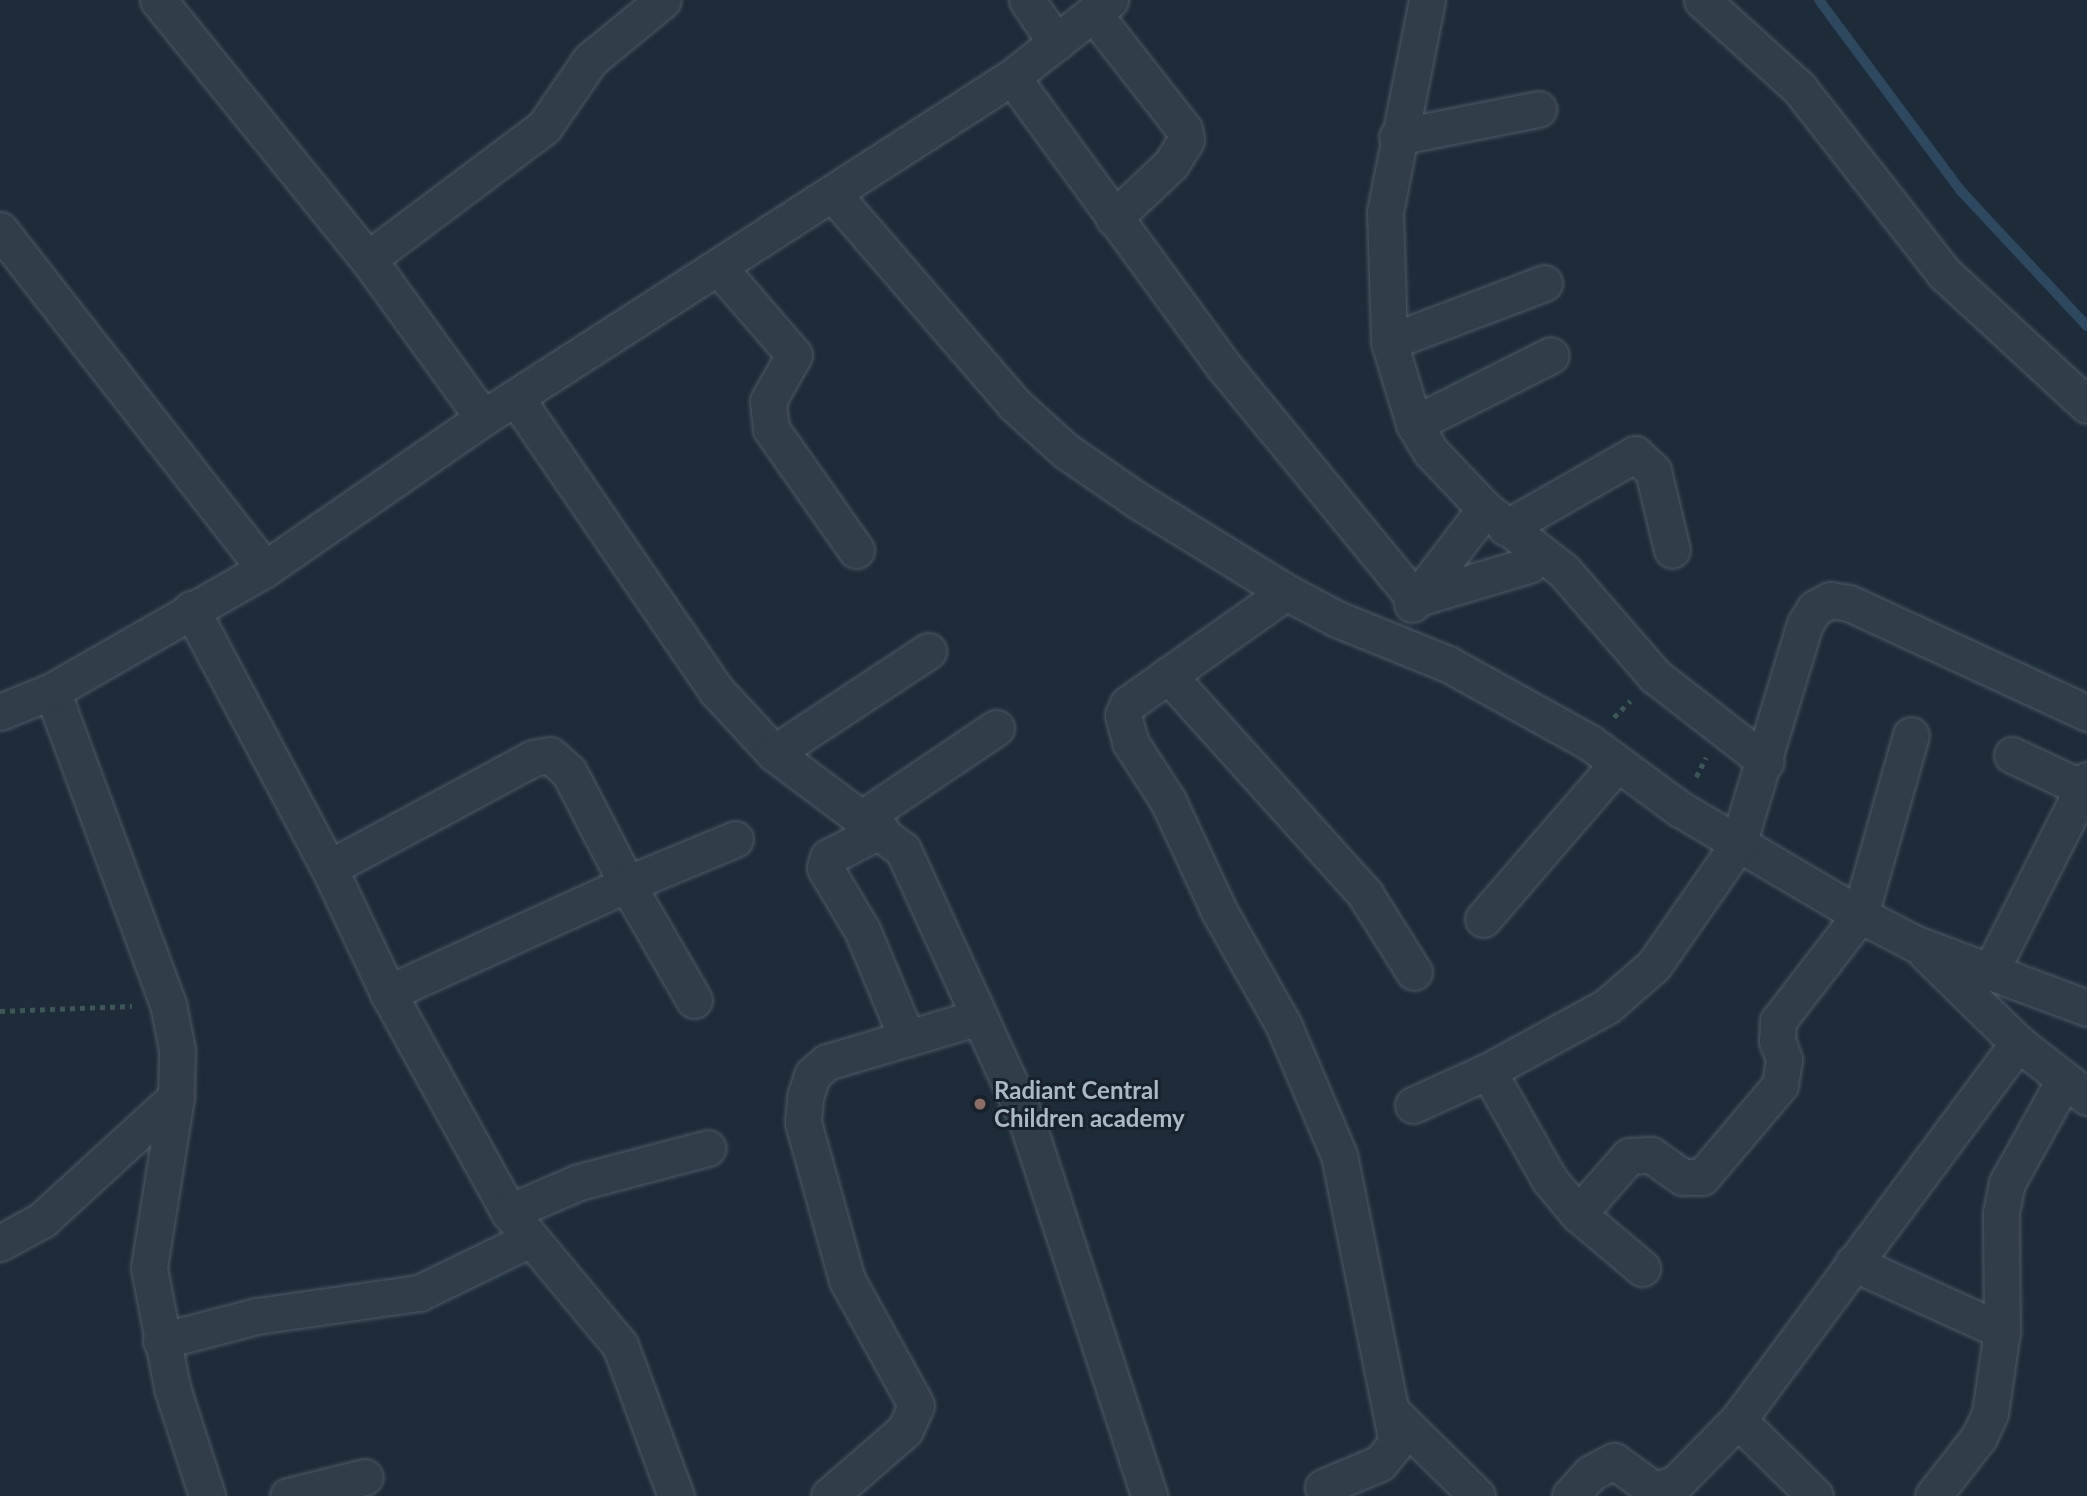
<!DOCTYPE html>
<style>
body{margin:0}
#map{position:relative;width:2087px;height:1496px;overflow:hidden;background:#1d2c38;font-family:Lato,sans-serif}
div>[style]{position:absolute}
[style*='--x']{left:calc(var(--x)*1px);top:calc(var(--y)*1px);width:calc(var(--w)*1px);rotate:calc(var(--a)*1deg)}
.stream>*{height:10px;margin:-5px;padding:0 5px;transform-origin:5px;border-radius:5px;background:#2d485f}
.path>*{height:4.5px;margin-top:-2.25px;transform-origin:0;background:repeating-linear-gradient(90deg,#3d5656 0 5px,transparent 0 10px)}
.roads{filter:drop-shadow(0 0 2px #4f5b67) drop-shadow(0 0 2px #4f5b67)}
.minor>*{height:35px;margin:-17.5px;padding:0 17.5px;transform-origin:17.5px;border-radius:17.5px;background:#313d49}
.dots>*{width:19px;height:19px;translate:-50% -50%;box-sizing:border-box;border:4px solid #17222d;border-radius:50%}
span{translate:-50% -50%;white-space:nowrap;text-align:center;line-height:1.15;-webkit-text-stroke:6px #17222d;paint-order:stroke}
.poi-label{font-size:24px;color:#abb8c6;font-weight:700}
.left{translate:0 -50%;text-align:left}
</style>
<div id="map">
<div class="stream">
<div style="--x:1819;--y:0;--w:238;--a:53.4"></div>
<div style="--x:1961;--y:191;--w:185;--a:47"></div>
</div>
<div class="path">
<div style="--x:1614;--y:717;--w:23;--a:-45"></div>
<div style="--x:1696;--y:777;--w:22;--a:-63"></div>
<div style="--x:0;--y:1011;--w:132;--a:-2.2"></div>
</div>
<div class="roads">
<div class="minor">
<div style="--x:158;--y:0;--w:333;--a:51"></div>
<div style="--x:368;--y:259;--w:196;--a:54.1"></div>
<div style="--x:1027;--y:0;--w:52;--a:56"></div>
<div style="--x:1427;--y:0;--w:216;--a:101.2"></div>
<div style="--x:1385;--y:212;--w:130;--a:88.2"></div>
<div style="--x:1389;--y:342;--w:86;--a:73"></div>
<div style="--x:1414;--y:424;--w:33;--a:59"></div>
<div style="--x:1431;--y:452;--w:79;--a:46.5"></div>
<div style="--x:1485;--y:509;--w:100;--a:38.1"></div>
<div style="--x:1564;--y:571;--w:139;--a:49.1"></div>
<div style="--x:1655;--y:676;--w:140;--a:37.8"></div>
<div style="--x:1702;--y:0;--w:131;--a:42.2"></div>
<div style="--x:1799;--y:88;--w:236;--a:51.9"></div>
<div style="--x:1945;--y:274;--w:193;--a:42.7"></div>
<div style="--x:1093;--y:13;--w:147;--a:51.9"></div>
<div style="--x:1184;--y:129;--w:11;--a:80"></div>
<div style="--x:1186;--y:140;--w:28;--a:122"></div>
<div style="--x:1171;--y:164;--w:79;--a:136.5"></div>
<div style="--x:1012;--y:77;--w:362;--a:53.8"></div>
<div style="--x:1226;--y:369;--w:298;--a:50.6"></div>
<div style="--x:1415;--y:599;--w:119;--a:-16.6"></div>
<div style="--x:1397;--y:137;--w:144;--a:-11.2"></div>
<div style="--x:833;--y:194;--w:277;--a:49.2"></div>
<div style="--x:1014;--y:404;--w:70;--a:42.1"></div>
<div style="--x:1066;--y:451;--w:86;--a:34.6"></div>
<div style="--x:1137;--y:500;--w:175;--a:31.7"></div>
<div style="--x:1286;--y:592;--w:58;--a:27.9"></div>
<div style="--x:1337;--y:619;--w:120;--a:22.1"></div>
<div style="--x:1448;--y:664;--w:161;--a:29"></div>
<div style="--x:1589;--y:742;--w:113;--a:36.4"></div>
<div style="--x:1680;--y:809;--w:209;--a:30.5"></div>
<div style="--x:1860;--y:915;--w:63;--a:27.4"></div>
<div style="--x:1916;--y:944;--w:183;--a:20.5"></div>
<div style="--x:0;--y:230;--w:430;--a:52"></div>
<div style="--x:368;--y:259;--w:220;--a:-36.9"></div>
<div style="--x:544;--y:127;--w:81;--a:-55.5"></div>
<div style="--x:590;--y:60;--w:94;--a:-39.4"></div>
<div style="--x:720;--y:269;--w:113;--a:49.3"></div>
<div style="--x:794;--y:355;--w:53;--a:119.5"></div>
<div style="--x:768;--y:401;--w:28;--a:84"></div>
<div style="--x:771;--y:429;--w:148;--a:54.9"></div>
<div style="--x:1389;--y:342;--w:166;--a:-20.8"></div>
<div style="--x:516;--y:398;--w:354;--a:55.6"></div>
<div style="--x:716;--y:690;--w:86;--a:47.4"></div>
<div style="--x:774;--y:753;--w:161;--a:36.9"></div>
<div style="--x:903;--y:850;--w:296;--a:65.4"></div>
<div style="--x:1026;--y:1119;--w:397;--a:71.9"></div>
<div style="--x:1414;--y:424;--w:153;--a:-26.7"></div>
<div style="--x:1506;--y:528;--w:149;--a:-29.8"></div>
<div style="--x:1635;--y:454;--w:25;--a:43"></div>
<div style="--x:1653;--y:471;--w:81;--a:76.5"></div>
<div style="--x:1286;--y:592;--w:194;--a:144.7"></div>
<div style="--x:1128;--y:704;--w:12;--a:114"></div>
<div style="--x:1123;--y:715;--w:28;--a:75"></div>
<div style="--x:1130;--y:742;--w:70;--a:57.2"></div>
<div style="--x:1168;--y:801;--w:121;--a:65.1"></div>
<div style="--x:1219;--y:911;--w:130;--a:60.5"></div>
<div style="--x:1283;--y:1024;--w:142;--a:66.9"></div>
<div style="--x:1339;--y:1155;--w:293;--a:78.6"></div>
<div style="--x:1397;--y:1442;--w:27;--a:129"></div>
<div style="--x:1380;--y:1463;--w:62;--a:157.2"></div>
<div style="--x:1412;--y:604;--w:120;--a:-52.5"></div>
<div style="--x:191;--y:609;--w:293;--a:62"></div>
<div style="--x:329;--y:868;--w:138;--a:64.7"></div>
<div style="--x:388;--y:993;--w:250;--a:61.1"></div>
<div style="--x:509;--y:1212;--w:173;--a:50.2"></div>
<div style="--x:620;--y:1345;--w:161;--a:69.7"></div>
<div style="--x:1168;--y:675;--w:295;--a:48"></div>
<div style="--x:1365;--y:894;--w:92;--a:57.9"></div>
<div style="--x:52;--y:691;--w:334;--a:69.7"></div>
<div style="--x:168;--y:1004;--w:47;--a:78.9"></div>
<div style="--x:177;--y:1050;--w:47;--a:91.2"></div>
<div style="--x:176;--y:1097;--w:173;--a:99"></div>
<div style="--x:149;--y:1268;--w:122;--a:79.1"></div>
<div style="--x:172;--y:1388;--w:114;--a:72"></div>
<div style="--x:0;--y:712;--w:56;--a:-22"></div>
<div style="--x:52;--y:691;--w:245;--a:-29.8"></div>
<div style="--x:265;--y:569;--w:265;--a:-34.7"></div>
<div style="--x:483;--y:418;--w:629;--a:-32.81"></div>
<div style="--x:1012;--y:77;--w:125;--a:-38.2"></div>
<div style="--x:774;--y:753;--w:185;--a:-33.5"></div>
<div style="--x:2012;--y:755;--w:77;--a:25.2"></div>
<div style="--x:861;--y:819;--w:163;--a:-34"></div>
<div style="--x:881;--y:830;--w:59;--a:153"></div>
<div style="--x:828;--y:857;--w:11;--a:105"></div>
<div style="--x:825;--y:868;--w:72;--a:59.2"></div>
<div style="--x:862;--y:930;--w:117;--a:67.4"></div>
<div style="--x:329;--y:868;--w:232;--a:-28.3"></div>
<div style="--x:533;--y:758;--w:17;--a:-10"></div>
<div style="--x:550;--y:755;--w:25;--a:42"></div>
<div style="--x:569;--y:772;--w:126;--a:62.6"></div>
<div style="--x:627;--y:884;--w:263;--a:155.5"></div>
<div style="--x:1483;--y:919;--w:205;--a:-49.2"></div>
<div style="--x:1926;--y:953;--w:129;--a:44.4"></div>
<div style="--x:2018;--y:1043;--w:88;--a:38"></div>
<div style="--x:1990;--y:972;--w:215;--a:-63.2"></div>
<div style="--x:694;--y:1000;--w:134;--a:-120"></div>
<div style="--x:627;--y:884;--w:117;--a:-22.6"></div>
<div style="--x:1488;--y:1071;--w:124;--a:60.5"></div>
<div style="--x:1549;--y:1179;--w:45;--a:50.4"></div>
<div style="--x:1578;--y:1214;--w:84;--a:40.2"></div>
<div style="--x:1413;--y:1105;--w:82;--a:-24.4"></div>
<div style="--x:1488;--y:1071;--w:136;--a:-28.6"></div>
<div style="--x:1607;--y:1006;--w:62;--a:-41.1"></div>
<div style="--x:1654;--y:965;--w:147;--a:-55.2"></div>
<div style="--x:1738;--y:844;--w:230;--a:-73.1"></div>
<div style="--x:1805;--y:624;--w:19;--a:-58"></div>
<div style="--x:1815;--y:608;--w:17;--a:-28"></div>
<div style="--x:1830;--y:600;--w:19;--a:9"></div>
<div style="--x:1849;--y:603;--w:262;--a:24.8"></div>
<div style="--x:509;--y:1212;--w:76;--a:-23.2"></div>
<div style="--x:579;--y:1182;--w:133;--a:-14.8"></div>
<div style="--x:1578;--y:1214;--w:77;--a:-48.7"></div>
<div style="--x:1629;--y:1156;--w:22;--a:-3"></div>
<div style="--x:1651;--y:1155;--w:39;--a:35"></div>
<div style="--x:1683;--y:1177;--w:19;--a:0"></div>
<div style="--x:1702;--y:1177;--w:121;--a:-49.7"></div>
<div style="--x:1780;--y:1085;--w:26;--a:-81"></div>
<div style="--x:1784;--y:1059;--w:19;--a:-111"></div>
<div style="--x:1777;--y:1041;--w:20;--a:-87"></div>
<div style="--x:1778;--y:1021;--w:134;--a:-52.3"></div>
<div style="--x:1860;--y:915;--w:187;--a:-74.2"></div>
<div style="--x:0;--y:1243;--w:48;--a:-28.7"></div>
<div style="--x:42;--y:1220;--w:182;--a:-42.5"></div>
<div style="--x:1853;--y:1263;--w:164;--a:24.5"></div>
<div style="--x:161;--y:1341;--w:99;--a:-14.6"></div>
<div style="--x:257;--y:1316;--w:164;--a:-8.1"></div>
<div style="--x:419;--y:1293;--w:123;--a:-25.9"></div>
<div style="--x:1395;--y:1415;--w:115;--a:44.6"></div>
<div style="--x:1738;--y:1420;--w:108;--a:44.6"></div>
<div style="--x:288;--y:1496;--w:79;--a:-13.9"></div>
<div style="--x:829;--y:1496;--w:101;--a:-41"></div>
<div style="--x:905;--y:1430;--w:27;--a:-66"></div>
<div style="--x:916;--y:1405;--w:143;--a:-118.9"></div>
<div style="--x:847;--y:1280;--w:164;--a:-105.6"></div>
<div style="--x:803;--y:1122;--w:25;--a:-85"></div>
<div style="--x:805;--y:1097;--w:23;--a:-72"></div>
<div style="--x:812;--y:1075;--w:20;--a:-41"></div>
<div style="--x:827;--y:1062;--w:159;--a:-16.5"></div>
<div style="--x:1570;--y:1496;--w:31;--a:-48"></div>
<div style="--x:1591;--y:1473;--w:26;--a:-28"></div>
<div style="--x:1614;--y:1461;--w:49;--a:35.9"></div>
<div style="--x:1654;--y:1490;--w:22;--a:-16"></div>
<div style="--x:1675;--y:1484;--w:90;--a:-45.5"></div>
<div style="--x:1738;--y:1420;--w:470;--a:-53.4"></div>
<div style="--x:1933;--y:1496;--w:75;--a:-52.1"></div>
<div style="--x:1979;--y:1437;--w:26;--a:-65"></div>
<div style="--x:1990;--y:1413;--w:83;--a:-81.7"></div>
<div style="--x:2002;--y:1331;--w:118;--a:-90.5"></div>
<div style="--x:2001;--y:1213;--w:31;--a:-79"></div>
<div style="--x:2007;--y:1183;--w:115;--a:-61"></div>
</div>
</div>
<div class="dots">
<div style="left:980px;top:1104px;background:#8d6e63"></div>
</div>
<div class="poi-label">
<span class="left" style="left:994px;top:1104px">Radiant Central<br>Children academy</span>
</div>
</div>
